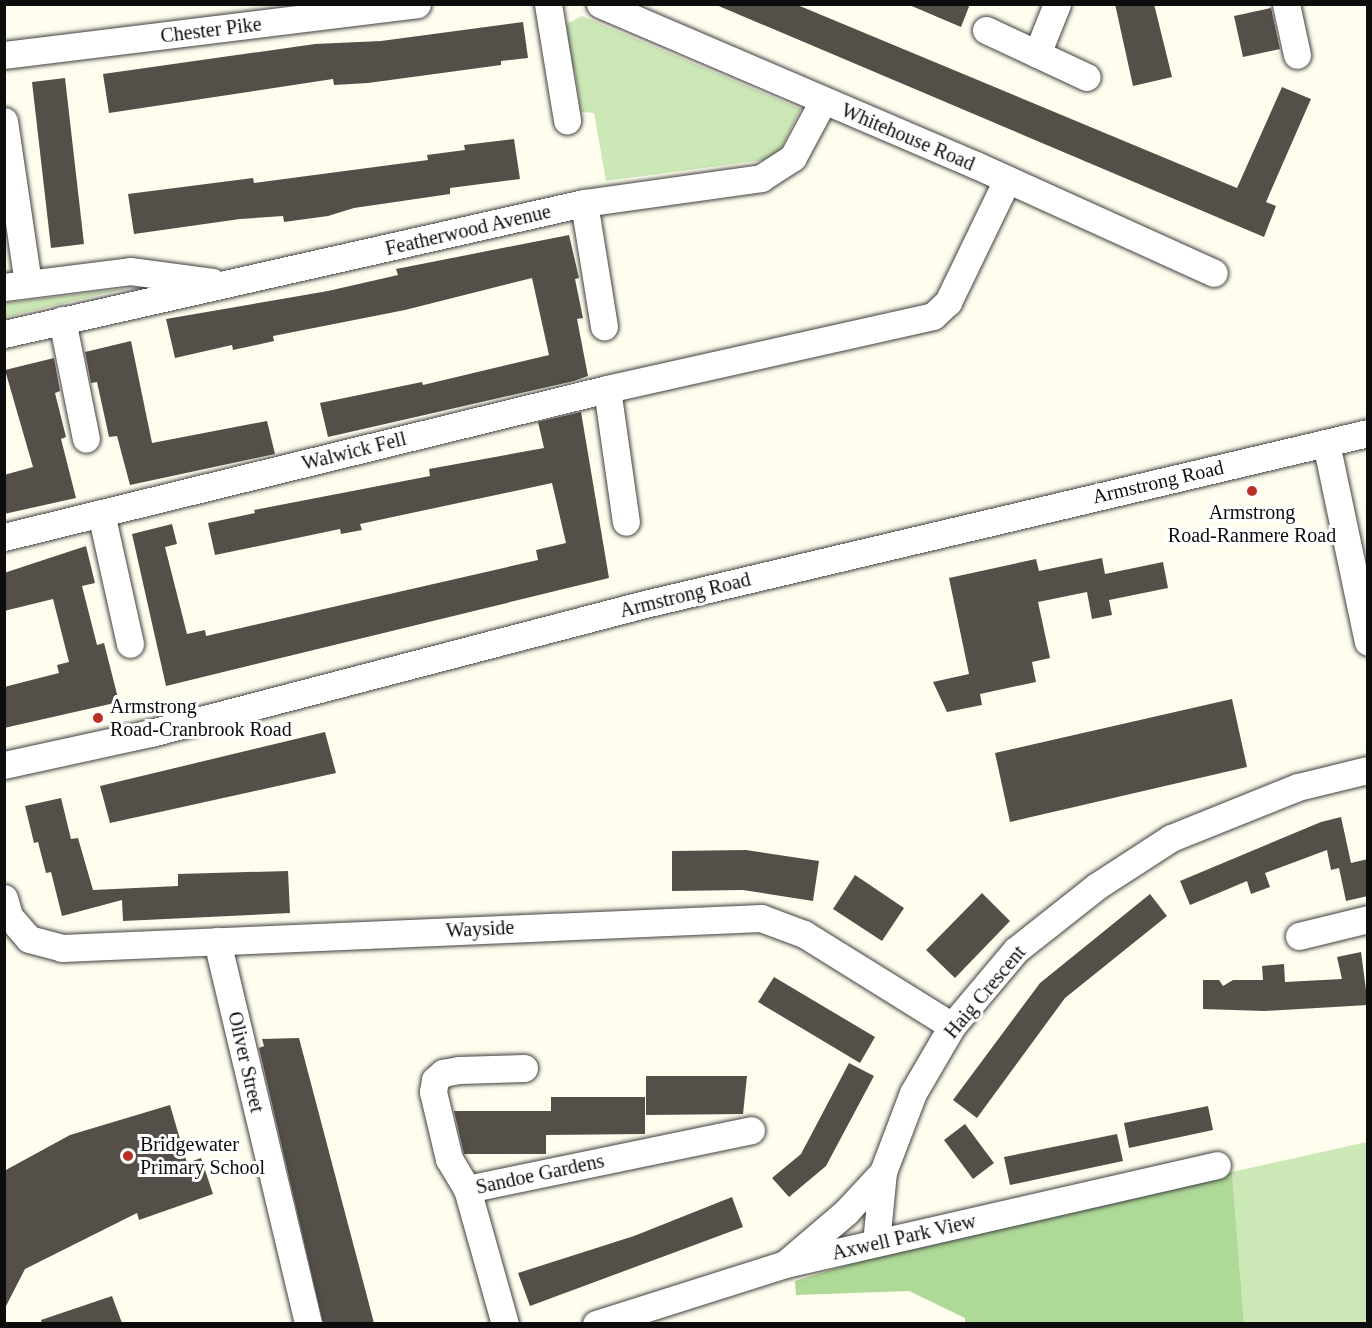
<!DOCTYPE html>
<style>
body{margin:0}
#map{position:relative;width:1372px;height:1328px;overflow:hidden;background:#fffded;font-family:Georgia,serif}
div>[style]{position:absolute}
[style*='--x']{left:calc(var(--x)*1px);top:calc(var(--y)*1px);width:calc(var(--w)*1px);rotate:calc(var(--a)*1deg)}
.green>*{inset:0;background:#cce8b7}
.forest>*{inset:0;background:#aed997}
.building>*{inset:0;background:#554f49}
.roads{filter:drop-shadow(0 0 2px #404040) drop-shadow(0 0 2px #404040)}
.minor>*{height:27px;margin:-13.5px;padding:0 13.5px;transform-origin:13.5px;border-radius:13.5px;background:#fff}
.dots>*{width:16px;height:16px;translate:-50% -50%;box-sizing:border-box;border:3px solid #fff;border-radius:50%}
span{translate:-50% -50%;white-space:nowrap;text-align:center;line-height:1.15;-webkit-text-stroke:6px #fff;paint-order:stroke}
.street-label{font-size:20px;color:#0d0d0d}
.poi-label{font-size:20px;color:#0d0d0d}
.left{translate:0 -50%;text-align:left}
.frame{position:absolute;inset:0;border:6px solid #0d0d0d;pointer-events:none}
</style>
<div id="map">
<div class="green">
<div style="clip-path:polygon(582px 16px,801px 109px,779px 152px,764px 160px,606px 181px,594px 113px,581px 112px,575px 70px,565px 64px,560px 35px,568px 23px)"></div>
<div style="clip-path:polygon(129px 288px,5px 317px,5px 303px)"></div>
<div style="clip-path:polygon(1367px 1142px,1367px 1323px,1244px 1323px,1232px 1172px)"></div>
</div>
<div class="forest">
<div style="clip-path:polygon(1232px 1172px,1244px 1323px,965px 1323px,965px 1318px,909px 1291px,796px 1295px,795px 1281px,884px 1254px)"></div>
</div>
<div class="building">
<div style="clip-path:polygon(714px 4px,795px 4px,1237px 188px,1282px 87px,1311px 99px,1266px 202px,1276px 206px,1264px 237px)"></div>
<div style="clip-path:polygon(907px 4px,970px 4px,961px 27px)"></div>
<div style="clip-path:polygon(1115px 4px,1154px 4px,1172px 77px,1133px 86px)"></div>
<div style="clip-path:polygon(1271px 8px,1280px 49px,1243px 57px,1234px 16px)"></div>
<div style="clip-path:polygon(523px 22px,528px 58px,501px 61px,501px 65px,368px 83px,334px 85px,333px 79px,109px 113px,103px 74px,315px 44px,381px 41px)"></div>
<div style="clip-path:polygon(65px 78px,84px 244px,51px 248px,32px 82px)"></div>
<div style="clip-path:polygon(514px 139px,520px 179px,450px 188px,450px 194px,354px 208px,328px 216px,284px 222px,283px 216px,240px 219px,134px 234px,128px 194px,253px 178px,254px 183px,428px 160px,427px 155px,465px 150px,464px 145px)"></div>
<div style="clip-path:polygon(569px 235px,579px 278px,575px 279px,583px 318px,577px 319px,588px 376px,574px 381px,328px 437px,320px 403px,422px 382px,423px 385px,549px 355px,532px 278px,405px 310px,273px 336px,274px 341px,233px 350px,232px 345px,175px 358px,166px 319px,328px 291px,398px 275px,396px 269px)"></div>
<div style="clip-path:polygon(131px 341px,152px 443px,267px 421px,275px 454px,130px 485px,117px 436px,109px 437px,97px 382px,91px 383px,85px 352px)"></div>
<div style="clip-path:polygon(54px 358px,60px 391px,55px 393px,66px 437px,61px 439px,76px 498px,4px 514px,4px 475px,33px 467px,5px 370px)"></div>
<div style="clip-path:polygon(581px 412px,609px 578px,166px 686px,132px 534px,172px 524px,177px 544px,165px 547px,187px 634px,205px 630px,206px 636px,538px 560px,536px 550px,566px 543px,552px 483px,360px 524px,362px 530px,341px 534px,340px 529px,215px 555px,208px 523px,255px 513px,254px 510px,430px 476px,429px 469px,544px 448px,538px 422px)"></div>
<div style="clip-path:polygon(86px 546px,95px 583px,82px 586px,97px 645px,104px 643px,119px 702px,4px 728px,4px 687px,59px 673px,57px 665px,69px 662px,53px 599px,4px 611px,4px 573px)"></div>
<div style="clip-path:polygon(1102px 558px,1105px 574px,1163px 562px,1168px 588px,1109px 600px,1112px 615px,1092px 619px,1087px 592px,1038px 602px,1050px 658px,1032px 662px,1036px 682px,980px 694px,982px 705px,947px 712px,933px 682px,969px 674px,949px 578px,1036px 559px,1039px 571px)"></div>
<div style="clip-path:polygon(1232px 699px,1247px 767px,1010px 822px,995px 753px)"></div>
<div style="clip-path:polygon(325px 732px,336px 773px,110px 823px,100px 786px)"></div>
<div style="clip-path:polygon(61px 798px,71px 839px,78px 838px,93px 890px,178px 886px,178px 874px,288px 871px,290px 913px,123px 921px,122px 900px,62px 916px,51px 872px,46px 873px,38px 842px,34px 843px,25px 806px)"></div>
<div style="clip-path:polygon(1341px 817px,1351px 863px,1368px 859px,1368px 896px,1346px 901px,1339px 868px,1331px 870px,1327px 850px,1265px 873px,1270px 887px,1251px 894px,1247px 881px,1190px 905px,1180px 881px,1321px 822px)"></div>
<div style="clip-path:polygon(746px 850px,819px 861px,813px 901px,743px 890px,672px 891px,672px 851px)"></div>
<div style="clip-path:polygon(855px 875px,904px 908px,882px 941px,833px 909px)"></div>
<div style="clip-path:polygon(982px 893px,1010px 921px,955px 978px,926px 950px)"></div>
<div style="clip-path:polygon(1150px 894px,1167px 916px,1065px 998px,977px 1118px,953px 1100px,1040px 983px)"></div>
<div style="clip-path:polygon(1361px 952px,1368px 1005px,1264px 1011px,1203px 1009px,1203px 980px,1219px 980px,1223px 986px,1233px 980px,1263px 980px,1262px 966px,1284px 964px,1285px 982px,1342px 979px,1337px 957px)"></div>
<div style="clip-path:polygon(774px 977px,875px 1037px,860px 1063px,758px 1002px)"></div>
<div style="clip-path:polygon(299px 1038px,374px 1323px,323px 1323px,259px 1048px,264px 1046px,262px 1039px)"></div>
<div style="clip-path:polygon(849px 1063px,874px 1076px,826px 1166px,789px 1197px,772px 1178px,801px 1154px)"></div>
<div style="clip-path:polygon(646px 1076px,747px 1076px,743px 1114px,646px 1115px)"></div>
<div style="clip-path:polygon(551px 1097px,645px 1097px,645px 1134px,546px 1135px,546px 1154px,464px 1154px,454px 1111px,551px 1111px)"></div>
<div style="clip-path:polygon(170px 1105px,187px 1163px,201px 1158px,213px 1194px,139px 1220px,137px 1213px,25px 1269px,4px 1310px,4px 1171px,70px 1135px)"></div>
<div style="clip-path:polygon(1208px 1106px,1213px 1130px,1129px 1148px,1124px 1123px)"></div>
<div style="clip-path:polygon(965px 1124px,994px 1163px,973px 1179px,944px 1140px)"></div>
<div style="clip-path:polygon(1117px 1134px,1123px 1161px,1010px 1185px,1004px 1157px)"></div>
<div style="clip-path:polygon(732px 1197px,743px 1227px,530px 1306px,518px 1273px,634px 1236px)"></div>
<div style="clip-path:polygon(112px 1296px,122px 1323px,42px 1323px,41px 1320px)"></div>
</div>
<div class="roads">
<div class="minor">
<div style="--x:548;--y:4;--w:118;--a:80.7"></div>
<div style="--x:600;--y:4;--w:409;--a:23.2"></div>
<div style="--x:976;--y:165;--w:261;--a:24.4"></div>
<div style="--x:1286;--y:4;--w:52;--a:77.8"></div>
<div style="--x:986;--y:30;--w:111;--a:25"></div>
<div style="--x:1037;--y:54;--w:54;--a:-68.2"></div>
<div style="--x:4;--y:55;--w:416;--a:-7"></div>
<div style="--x:4;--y:121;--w:164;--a:81.6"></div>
<div style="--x:584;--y:203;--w:125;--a:80.8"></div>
<div style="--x:4;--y:287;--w:127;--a:-7.2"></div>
<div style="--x:130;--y:271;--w:83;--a:7.6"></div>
<div style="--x:62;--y:320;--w:121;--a:78.6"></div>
<div style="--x:4;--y:334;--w:595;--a:-12.73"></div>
<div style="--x:584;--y:203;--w:179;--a:-8"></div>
<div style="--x:761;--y:178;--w:38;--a:-33"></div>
<div style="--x:793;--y:157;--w:64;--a:-61.8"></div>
<div style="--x:607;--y:389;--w:134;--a:81.9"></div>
<div style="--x:1326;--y:443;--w:203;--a:78.1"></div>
<div style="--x:101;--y:513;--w:134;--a:77.5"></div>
<div style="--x:4;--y:537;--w:621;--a:-13.79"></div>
<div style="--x:607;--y:389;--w:334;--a:-12.6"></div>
<div style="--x:933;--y:316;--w:21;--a:-43"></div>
<div style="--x:948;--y:302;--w:136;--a:-64.2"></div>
<div style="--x:4;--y:765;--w:150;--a:-12.3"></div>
<div style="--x:151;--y:733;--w:511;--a:-14.64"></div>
<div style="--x:645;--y:604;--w:743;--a:-13.31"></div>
<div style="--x:4;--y:898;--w:19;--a:74"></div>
<div style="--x:9;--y:916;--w:30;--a:49"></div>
<div style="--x:29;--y:939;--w:34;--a:15"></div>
<div style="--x:62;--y:948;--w:700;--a:-2.46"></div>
<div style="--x:761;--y:918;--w:46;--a:20.4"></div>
<div style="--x:804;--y:934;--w:174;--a:31.9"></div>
<div style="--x:1299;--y:936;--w:71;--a:-13.8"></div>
<div style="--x:217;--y:941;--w:394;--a:76.6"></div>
<div style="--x:467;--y:1189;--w:35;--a:-121"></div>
<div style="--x:449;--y:1159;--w:69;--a:-103.4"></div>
<div style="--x:433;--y:1092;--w:12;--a:-81"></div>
<div style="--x:435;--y:1080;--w:11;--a:-41"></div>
<div style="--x:443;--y:1073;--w:16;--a:-11"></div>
<div style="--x:459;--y:1070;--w:65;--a:-1.8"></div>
<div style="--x:876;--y:1243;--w:71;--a:-84.4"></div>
<div style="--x:785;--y:1264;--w:80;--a:-40.4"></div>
<div style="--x:846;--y:1212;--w:54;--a:-47.2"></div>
<div style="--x:883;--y:1172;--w:85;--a:-69.2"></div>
<div style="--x:913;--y:1093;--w:78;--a:-59.8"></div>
<div style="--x:952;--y:1026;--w:99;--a:-49.9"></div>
<div style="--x:1016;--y:950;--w:103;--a:-38.3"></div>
<div style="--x:1097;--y:886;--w:88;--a:-33"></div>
<div style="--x:1171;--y:838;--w:137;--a:-21.9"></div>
<div style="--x:1298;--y:787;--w:72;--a:-13.7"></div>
<div style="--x:505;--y:1324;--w:140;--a:-105.7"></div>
<div style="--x:467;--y:1189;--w:290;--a:-11.7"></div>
<div style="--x:596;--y:1324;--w:198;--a:-17.6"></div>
<div style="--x:785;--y:1264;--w:443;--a:-12.9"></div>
</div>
</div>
<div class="dots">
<div style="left:1252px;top:491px;background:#ba3027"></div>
<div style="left:98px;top:718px;background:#ba3027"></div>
<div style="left:128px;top:1156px;background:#ba3027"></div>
</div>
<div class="street-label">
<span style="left:211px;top:30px;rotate:-7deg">Chester Pike</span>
<span style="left:908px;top:137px;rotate:23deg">Whitehouse Road</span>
<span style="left:468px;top:230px;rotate:-13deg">Featherwood Avenue</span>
<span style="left:354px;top:451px;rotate:-14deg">Walwick Fell</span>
<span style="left:1158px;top:482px;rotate:-13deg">Armstrong Road</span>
<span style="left:685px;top:595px;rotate:-14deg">Armstrong Road</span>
<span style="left:480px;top:929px;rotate:-3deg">Wayside</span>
<span style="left:985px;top:992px;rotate:-50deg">Haig Crescent</span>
<span style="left:246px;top:1062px;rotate:77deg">Oliver Street</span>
<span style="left:540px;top:1174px;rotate:-12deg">Sandoe Gardens</span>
<span style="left:904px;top:1237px;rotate:-13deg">Axwell Park View</span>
</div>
<div class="poi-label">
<span style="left:1252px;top:524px">Armstrong<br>Road-Ranmere Road</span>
<span class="left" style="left:110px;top:718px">Armstrong<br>Road-Cranbrook Road</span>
<span class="left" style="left:140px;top:1156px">Bridgewater<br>Primary School</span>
</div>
<div class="frame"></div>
</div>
